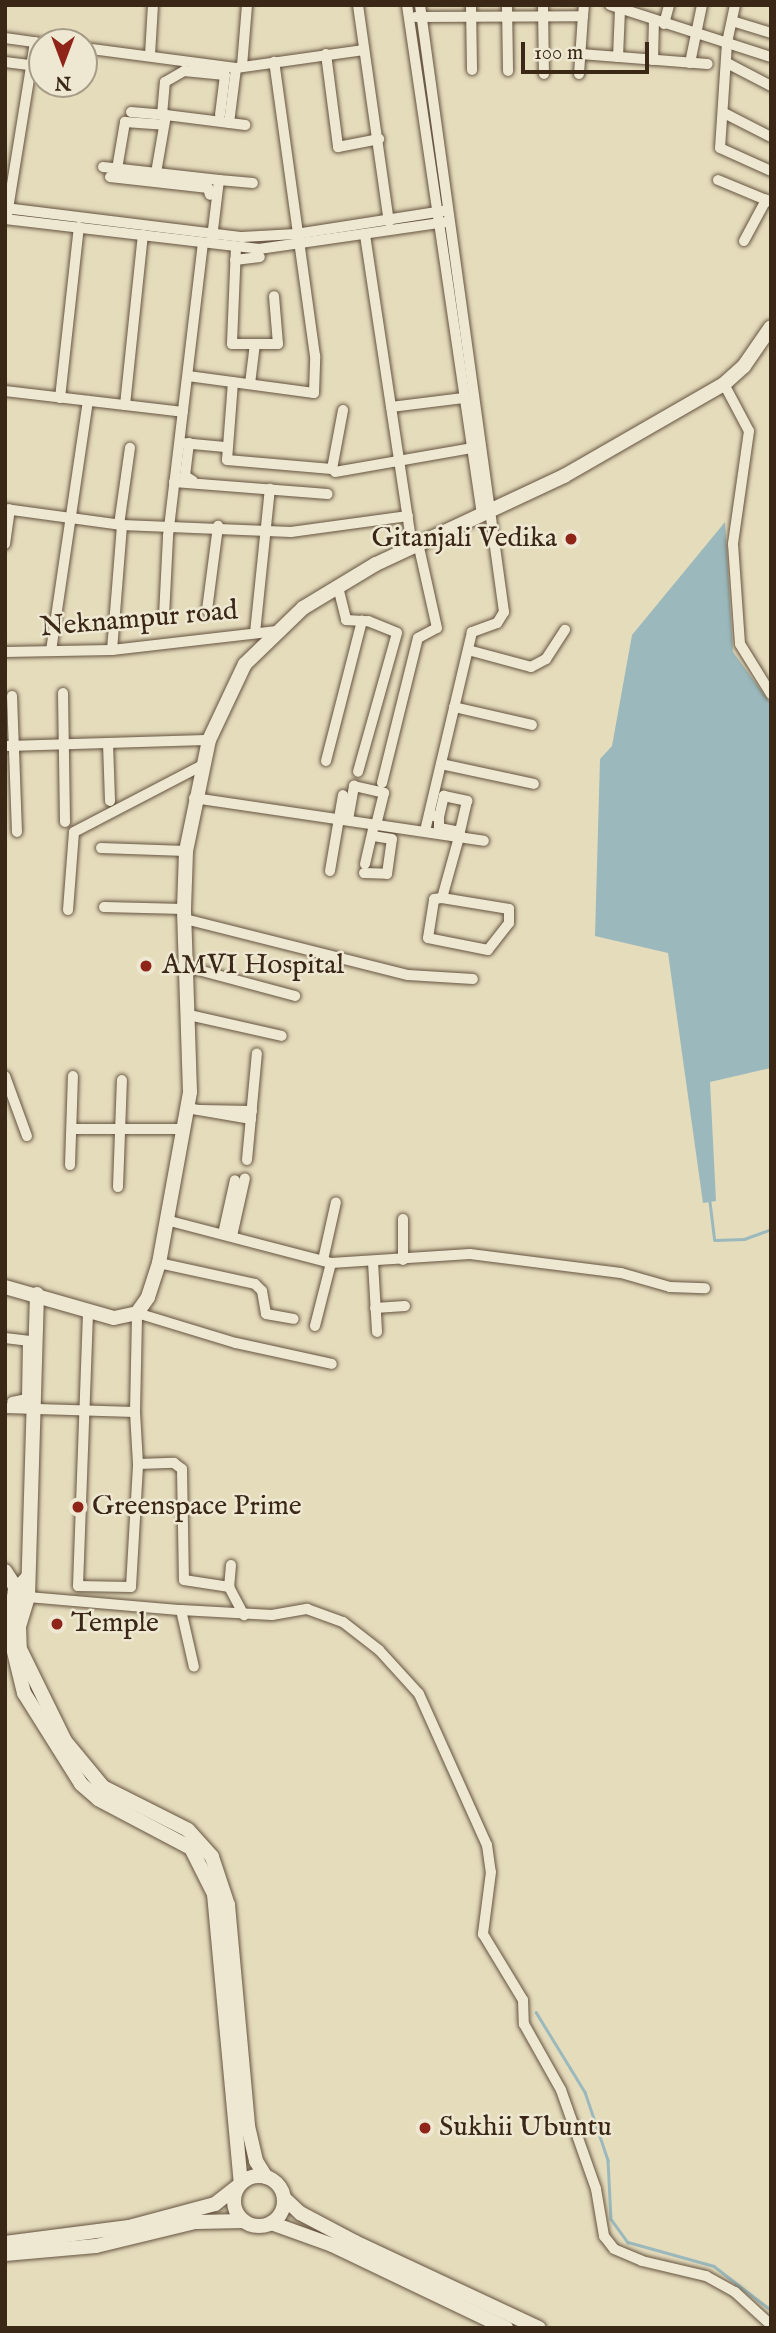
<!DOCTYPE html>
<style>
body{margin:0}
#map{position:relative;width:776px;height:2333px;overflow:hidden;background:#e5dcbc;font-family:"IM FELL English",serif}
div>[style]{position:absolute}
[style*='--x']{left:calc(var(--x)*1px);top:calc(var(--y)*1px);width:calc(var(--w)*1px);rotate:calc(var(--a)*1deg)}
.water>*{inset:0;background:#9bb9bc}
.stream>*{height:2.5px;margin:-1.25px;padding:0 1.25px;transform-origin:1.25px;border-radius:1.25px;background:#9bb9bc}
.roads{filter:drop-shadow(0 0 2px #655440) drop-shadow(0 0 2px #655440)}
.street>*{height:10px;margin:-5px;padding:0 5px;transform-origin:5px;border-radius:5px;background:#eee8d3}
.secondary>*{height:14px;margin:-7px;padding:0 7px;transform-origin:7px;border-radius:7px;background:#eee8d3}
.secondary>.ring{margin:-7px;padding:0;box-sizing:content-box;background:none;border:14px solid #eee8d3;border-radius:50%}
.dots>*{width:19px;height:19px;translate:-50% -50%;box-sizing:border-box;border:4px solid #eee8d3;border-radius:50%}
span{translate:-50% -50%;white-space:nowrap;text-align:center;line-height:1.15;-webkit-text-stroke:5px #eee8d3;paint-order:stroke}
.poi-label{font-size:28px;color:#3a2716}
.right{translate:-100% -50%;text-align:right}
.left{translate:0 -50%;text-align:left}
.street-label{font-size:28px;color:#3a2716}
.frame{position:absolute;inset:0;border:7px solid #3a2716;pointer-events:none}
.north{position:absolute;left:28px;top:28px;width:70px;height:70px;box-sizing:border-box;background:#eee8d3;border:2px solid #a69b87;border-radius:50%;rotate:180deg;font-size:19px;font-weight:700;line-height:28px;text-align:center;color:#3a2716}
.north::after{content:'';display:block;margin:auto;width:24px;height:32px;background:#8f2418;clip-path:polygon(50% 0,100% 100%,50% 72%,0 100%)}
.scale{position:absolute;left:521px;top:42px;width:128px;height:32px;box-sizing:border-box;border:4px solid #3a2716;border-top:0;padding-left:9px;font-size:21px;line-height:24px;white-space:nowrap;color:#3a2716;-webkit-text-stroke:5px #eee8d3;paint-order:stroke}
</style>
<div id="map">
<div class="water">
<div style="clip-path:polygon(725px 522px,733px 652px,771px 704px,771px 1068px,710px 1082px,716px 1201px,703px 1203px,668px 953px,595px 936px,600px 759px,612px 746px,632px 635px)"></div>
</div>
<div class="stream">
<div style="--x:710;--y:1202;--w:38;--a:83"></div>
<div style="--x:715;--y:1240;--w:29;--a:-2"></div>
<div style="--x:744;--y:1239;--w:29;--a:-20"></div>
<div style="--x:536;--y:2012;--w:94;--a:58.5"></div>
<div style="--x:585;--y:2092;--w:72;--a:71.3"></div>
<div style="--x:608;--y:2160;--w:59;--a:87.1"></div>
<div style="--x:611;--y:2219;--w:29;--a:54"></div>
<div style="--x:628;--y:2242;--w:89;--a:15.6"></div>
<div style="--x:714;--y:2266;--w:72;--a:37.7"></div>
</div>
<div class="roads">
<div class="street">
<div style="--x:358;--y:5;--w:219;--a:81.9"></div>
<div style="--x:407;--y:5;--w:515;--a:81.63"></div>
<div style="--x:420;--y:5;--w:613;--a:82.12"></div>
<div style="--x:504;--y:612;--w:13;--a:122"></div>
<div style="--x:497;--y:623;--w:27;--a:160"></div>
<div style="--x:472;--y:632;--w:204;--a:103.3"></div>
<div style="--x:471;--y:5;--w:65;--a:89.1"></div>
<div style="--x:507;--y:5;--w:66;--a:89.1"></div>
<div style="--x:543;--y:5;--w:69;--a:89.2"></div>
<div style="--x:610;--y:5;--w:169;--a:17.9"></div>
<div style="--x:735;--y:5;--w:39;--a:102"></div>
<div style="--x:727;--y:43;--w:105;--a:93.8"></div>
<div style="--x:720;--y:148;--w:56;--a:24.3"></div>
<div style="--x:416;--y:17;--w:167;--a:-0.3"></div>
<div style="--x:583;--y:16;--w:11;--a:-85"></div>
<div style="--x:732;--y:21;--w:41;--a:17.1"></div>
<div style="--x:664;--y:24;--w:20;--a:-75"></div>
<div style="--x:5;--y:38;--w:37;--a:8"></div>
<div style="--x:84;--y:48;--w:153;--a:7.5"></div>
<div style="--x:236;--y:68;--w:129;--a:-8"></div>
<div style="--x:326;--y:54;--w:94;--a:82.6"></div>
<div style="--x:338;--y:147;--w:42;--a:-11"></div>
<div style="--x:581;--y:54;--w:127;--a:4.5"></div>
<div style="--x:150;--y:55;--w:50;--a:-86.6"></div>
<div style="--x:618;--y:57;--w:48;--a:-87.6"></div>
<div style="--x:653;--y:60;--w:40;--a:-88.6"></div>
<div style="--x:5;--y:62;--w:26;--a:7"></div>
<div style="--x:690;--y:63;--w:59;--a:-78.3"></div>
<div style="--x:727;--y:63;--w:50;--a:27.6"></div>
<div style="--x:242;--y:66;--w:61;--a:-85.3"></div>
<div style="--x:579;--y:74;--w:58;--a:-86.1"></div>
<div style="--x:131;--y:112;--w:35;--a:5"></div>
<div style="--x:724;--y:113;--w:53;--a:27.1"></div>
<div style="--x:162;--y:115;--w:33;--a:-85"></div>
<div style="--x:165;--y:82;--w:22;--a:-30"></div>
<div style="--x:184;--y:71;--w:41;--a:5.6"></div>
<div style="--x:225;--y:75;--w:40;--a:97.1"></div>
<div style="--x:229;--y:123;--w:55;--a:-82.7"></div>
<div style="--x:103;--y:167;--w:117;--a:6.4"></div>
<div style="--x:219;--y:180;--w:58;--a:96.9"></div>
<div style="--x:117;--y:169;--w:48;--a:-80.3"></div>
<div style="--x:125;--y:122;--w:39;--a:4"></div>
<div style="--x:156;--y:173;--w:59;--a:-80.2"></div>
<div style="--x:166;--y:115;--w:80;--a:7.2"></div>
<div style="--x:110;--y:177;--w:99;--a:6.4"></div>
<div style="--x:208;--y:188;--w:7;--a:74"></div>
<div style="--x:219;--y:180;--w:34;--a:5"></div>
<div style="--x:718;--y:180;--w:57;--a:22.5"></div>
<div style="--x:5;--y:208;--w:239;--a:7"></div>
<div style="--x:242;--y:237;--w:54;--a:-3.2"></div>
<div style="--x:296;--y:234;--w:149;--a:-8.9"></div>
<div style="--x:7;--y:215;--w:175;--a:-80.8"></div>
<div style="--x:5;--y:219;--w:256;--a:6.7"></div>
<div style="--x:259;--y:249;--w:190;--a:-8.2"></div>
<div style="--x:365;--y:235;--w:315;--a:81.4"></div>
<div style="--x:744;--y:241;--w:47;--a:-61.8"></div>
<div style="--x:236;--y:247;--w:97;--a:92.4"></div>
<div style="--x:232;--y:344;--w:46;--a:0"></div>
<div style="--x:278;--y:344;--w:48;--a:-94.8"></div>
<div style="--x:235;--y:260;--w:25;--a:-7"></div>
<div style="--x:188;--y:376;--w:127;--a:7.7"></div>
<div style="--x:314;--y:393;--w:37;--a:-88"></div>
<div style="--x:315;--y:356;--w:297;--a:-97.9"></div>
<div style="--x:233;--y:382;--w:78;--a:94.4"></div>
<div style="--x:227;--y:460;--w:105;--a:4.9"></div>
<div style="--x:332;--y:469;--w:60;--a:-79.4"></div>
<div style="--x:250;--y:384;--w:38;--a:-83"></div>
<div style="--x:724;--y:384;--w:53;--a:62"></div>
<div style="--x:749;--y:431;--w:114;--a:98.1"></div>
<div style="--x:733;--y:544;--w:100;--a:86"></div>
<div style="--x:740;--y:644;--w:59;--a:58.2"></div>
<div style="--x:5;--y:391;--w:179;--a:6.7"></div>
<div style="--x:60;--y:398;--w:172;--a:-83.7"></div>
<div style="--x:125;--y:405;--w:171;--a:-84"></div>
<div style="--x:391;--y:407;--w:73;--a:-7.1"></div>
<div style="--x:182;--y:443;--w:43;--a:5.3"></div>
<div style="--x:189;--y:443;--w:33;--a:97"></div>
<div style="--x:185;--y:476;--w:9;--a:32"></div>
<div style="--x:335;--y:472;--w:140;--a:-9.9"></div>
<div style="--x:174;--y:482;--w:154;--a:4.5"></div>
<div style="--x:5;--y:509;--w:118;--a:7.8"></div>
<div style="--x:122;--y:525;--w:169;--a:2.4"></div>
<div style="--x:291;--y:532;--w:118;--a:-7.8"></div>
<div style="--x:119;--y:525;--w:78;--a:-81.9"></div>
<div style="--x:5;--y:544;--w:35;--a:-82"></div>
<div style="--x:338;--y:587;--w:34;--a:76"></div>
<div style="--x:346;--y:620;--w:22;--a:3"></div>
<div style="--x:368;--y:621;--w:31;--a:22"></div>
<div style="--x:397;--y:633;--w:144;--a:105.7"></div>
<div style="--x:207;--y:610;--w:85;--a:-82.5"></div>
<div style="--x:164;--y:616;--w:80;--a:-87.1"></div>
<div style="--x:168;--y:536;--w:295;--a:-83.2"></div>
<div style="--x:255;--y:633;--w:145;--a:-84.1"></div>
<div style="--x:112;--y:650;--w:125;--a:-85.4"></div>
<div style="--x:468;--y:650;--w:65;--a:15.1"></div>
<div style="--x:531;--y:667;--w:17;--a:-28"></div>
<div style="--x:546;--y:659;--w:35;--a:-57"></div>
<div style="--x:51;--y:651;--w:253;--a:-81.6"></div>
<div style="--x:5;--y:652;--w:107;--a:-1.1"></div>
<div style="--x:112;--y:650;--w:166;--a:-6.6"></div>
<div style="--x:63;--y:693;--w:129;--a:89.1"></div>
<div style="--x:12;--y:696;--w:136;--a:87.9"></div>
<div style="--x:454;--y:707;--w:80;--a:13"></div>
<div style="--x:108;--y:743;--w:58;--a:88"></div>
<div style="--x:5;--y:746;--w:204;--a:-1.7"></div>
<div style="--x:326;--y:761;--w:145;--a:-75.6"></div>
<div style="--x:441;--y:764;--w:95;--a:12.1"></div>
<div style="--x:382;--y:783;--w:149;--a:-76.1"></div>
<div style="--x:418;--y:638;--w:21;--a:-28"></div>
<div style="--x:437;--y:628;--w:87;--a:-102.6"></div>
<div style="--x:194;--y:798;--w:293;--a:8.4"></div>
<div style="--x:429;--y:815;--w:10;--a:11"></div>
<div style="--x:439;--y:817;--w:22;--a:-77"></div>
<div style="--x:444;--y:796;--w:24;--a:12"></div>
<div style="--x:467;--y:801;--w:32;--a:103"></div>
<div style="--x:460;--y:832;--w:21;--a:-169"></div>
<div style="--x:439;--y:828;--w:11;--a:-90"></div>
<div style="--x:348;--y:820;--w:35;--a:-80"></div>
<div style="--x:354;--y:786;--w:31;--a:13"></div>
<div style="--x:384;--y:793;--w:32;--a:104"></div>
<div style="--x:101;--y:848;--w:85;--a:2"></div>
<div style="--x:365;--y:864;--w:35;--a:-77"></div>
<div style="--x:330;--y:871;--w:77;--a:-80.3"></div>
<div style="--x:364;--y:873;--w:23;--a:2"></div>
<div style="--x:387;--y:874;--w:35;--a:-82"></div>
<div style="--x:392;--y:839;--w:20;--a:-171"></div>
<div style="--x:442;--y:898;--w:68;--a:9.3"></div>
<div style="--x:509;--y:909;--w:14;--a:90"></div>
<div style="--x:509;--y:923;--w:34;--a:128"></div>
<div style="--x:488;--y:950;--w:61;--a:-168.7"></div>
<div style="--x:428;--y:938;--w:39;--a:-81"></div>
<div style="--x:434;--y:899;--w:8;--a:-7"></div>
<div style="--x:442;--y:898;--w:63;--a:-74.4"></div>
<div style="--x:104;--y:907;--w:80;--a:1.4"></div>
<div style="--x:68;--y:910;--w:78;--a:-85.6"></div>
<div style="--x:74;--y:832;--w:143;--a:-27.5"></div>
<div style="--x:185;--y:919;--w:230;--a:14.1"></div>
<div style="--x:408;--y:975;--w:65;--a:3.5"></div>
<div style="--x:187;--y:967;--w:112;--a:15"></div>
<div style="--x:189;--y:1015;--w:95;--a:12.7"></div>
<div style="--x:5;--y:1076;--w:64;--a:69.9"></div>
<div style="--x:187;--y:1108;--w:65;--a:9.8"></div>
<div style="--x:200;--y:1110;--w:52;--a:1.1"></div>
<div style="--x:73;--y:1129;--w:110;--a:0"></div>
<div style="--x:247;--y:1160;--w:107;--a:-84.7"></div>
<div style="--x:70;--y:1165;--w:89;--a:-88.1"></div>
<div style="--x:118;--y:1187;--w:107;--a:-87.9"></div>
<div style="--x:403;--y:1219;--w:41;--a:90"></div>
<div style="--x:166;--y:1220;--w:171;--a:14.6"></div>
<div style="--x:331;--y:1263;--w:65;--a:104.3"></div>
<div style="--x:223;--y:1234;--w:55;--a:-77.5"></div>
<div style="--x:232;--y:1236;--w:59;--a:-77.4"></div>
<div style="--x:323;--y:1260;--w:59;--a:-77.4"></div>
<div style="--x:373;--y:1262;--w:70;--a:86.7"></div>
<div style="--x:159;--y:1263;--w:98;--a:12.3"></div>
<div style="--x:255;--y:1284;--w:10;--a:45"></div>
<div style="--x:262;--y:1291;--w:23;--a:80"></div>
<div style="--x:266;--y:1314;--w:28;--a:10"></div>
<div style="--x:331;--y:1263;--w:139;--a:-3.7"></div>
<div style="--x:470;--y:1254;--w:152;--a:7.2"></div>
<div style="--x:621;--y:1273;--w:51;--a:15.9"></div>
<div style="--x:670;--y:1287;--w:35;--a:2"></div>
<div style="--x:375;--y:1308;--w:30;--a:-4"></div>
<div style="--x:88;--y:1313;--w:273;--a:92.1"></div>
<div style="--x:78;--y:1586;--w:53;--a:1.1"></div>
<div style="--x:131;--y:1587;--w:123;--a:-86.7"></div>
<div style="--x:5;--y:1338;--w:23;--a:7"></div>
<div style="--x:28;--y:1341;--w:58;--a:91"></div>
<div style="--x:27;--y:1399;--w:15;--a:169"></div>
<div style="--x:5;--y:1408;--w:130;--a:1.8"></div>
<div style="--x:135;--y:1412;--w:52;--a:86.7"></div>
<div style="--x:138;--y:1464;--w:36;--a:-2"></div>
<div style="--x:174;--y:1463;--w:10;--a:37"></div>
<div style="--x:182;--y:1469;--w:111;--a:89"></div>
<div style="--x:184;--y:1580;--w:46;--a:8.8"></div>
<div style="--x:135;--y:1412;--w:99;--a:-88.8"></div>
<div style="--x:137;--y:1313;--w:103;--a:16.9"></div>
<div style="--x:236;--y:1343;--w:98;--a:12.3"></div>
<div style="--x:231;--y:1565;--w:22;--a:95"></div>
<div style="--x:229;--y:1587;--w:32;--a:62"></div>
<div style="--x:28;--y:1597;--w:154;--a:4.9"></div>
<div style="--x:181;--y:1610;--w:58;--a:77.2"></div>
<div style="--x:181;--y:1610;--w:91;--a:3.1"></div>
<div style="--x:272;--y:1615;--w:36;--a:-10"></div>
<div style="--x:307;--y:1609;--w:38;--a:20"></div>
<div style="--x:343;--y:1622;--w:46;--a:37.9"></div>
<div style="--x:379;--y:1650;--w:59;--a:47.7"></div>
<div style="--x:419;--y:1694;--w:166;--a:65.8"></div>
<div style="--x:487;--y:1845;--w:27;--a:82"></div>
<div style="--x:491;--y:1872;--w:63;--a:97.4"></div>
<div style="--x:483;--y:1934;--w:77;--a:58.8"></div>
<div style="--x:523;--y:2000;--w:24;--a:88"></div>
<div style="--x:524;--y:2024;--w:76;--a:60.7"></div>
<div style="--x:561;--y:2090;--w:105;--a:70.5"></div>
<div style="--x:596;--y:2189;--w:48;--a:80.3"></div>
<div style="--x:604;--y:2236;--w:16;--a:52"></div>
<div style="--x:614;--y:2249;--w:30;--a:23"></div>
<div style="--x:642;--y:2261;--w:66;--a:13.2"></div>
<div style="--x:706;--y:2276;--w:33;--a:29"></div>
<div style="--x:735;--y:2292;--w:49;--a:42.5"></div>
</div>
<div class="secondary">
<div style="--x:5;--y:1287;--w:113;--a:15.9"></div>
<div style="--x:114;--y:1318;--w:24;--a:-12"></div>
<div style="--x:137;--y:1313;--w:19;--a:-55"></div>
<div style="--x:148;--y:1297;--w:36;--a:-72"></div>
<div style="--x:159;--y:1263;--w:174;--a:-79.7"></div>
<div style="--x:190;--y:1092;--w:183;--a:-91.9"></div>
<div style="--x:184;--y:909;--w:58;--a:-88"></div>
<div style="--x:186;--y:851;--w:113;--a:-78.3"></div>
<div style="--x:209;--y:740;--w:84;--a:-64.7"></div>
<div style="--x:245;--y:664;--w:81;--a:-44"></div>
<div style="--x:303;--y:608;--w:85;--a:-31.1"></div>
<div style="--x:376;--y:564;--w:208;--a:-25.1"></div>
<div style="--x:564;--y:476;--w:185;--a:-29.9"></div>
<div style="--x:724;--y:384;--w:27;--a:-42"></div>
<div style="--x:744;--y:366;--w:47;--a:-55.3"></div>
<div style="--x:37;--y:1294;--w:303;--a:91.7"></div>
<div style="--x:28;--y:1597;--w:30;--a:107"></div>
<div style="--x:19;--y:1626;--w:23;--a:88"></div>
<div style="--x:20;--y:1649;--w:102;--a:63.9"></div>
<div style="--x:65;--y:1741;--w:60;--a:50.4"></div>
<div style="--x:103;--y:1787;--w:95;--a:26.8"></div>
<div style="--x:188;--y:1830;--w:36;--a:48"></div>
<div style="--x:212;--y:1857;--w:51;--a:71.6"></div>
<div style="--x:228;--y:1905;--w:222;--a:84.8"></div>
<div style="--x:248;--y:2126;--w:36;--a:77"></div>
<div style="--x:256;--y:2161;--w:19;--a:58"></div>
<div style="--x:5;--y:1571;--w:27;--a:57"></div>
<div style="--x:27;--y:1578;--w:18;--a:133"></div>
<div style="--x:15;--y:1591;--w:37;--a:101"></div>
<div style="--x:8;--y:1627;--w:68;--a:76.4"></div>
<div style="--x:24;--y:1693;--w:107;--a:57.9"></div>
<div style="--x:81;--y:1784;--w:23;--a:41"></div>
<div style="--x:98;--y:1799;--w:105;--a:27.8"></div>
<div style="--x:191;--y:1848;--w:51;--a:63.4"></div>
<div style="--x:214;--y:1894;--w:290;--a:84.7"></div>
<div class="ring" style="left:234px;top:2176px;width:36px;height:36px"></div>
<div style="--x:284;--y:2198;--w:22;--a:43"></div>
<div style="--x:300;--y:2213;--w:62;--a:27.8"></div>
<div style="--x:355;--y:2242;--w:203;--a:25.1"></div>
<div style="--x:271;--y:2223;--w:65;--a:19.8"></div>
<div style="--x:332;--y:2245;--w:193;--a:25.5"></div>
<div style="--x:5;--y:2243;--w:125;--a:-7.4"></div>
<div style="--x:129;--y:2227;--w:89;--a:-15"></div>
<div style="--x:215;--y:2204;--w:28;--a:-38"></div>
<div style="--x:5;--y:2254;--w:91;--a:-5"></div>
<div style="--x:96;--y:2246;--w:102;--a:-13.6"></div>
<div style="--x:195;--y:2222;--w:49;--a:-1.2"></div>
</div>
</div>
<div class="dots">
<div style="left:571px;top:539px;background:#8f2418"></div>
<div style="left:146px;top:966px;background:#8f2418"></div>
<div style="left:78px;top:1507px;background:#8f2418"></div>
<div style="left:57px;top:1624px;background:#8f2418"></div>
<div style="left:425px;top:2128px;background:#8f2418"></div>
</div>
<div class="poi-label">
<span class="right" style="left:557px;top:539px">Gitanjali Vedika</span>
<span class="left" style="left:162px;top:966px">AMVI Hospital</span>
<span class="left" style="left:92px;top:1507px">Greenspace Prime</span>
<span class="left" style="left:71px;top:1624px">Temple</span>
<span class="left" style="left:439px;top:2128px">Sukhii Ubuntu</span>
</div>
<div class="street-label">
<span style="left:139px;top:620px;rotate:-5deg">Neknampur road</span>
</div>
<div class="frame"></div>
<div class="north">N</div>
<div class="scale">100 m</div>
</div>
